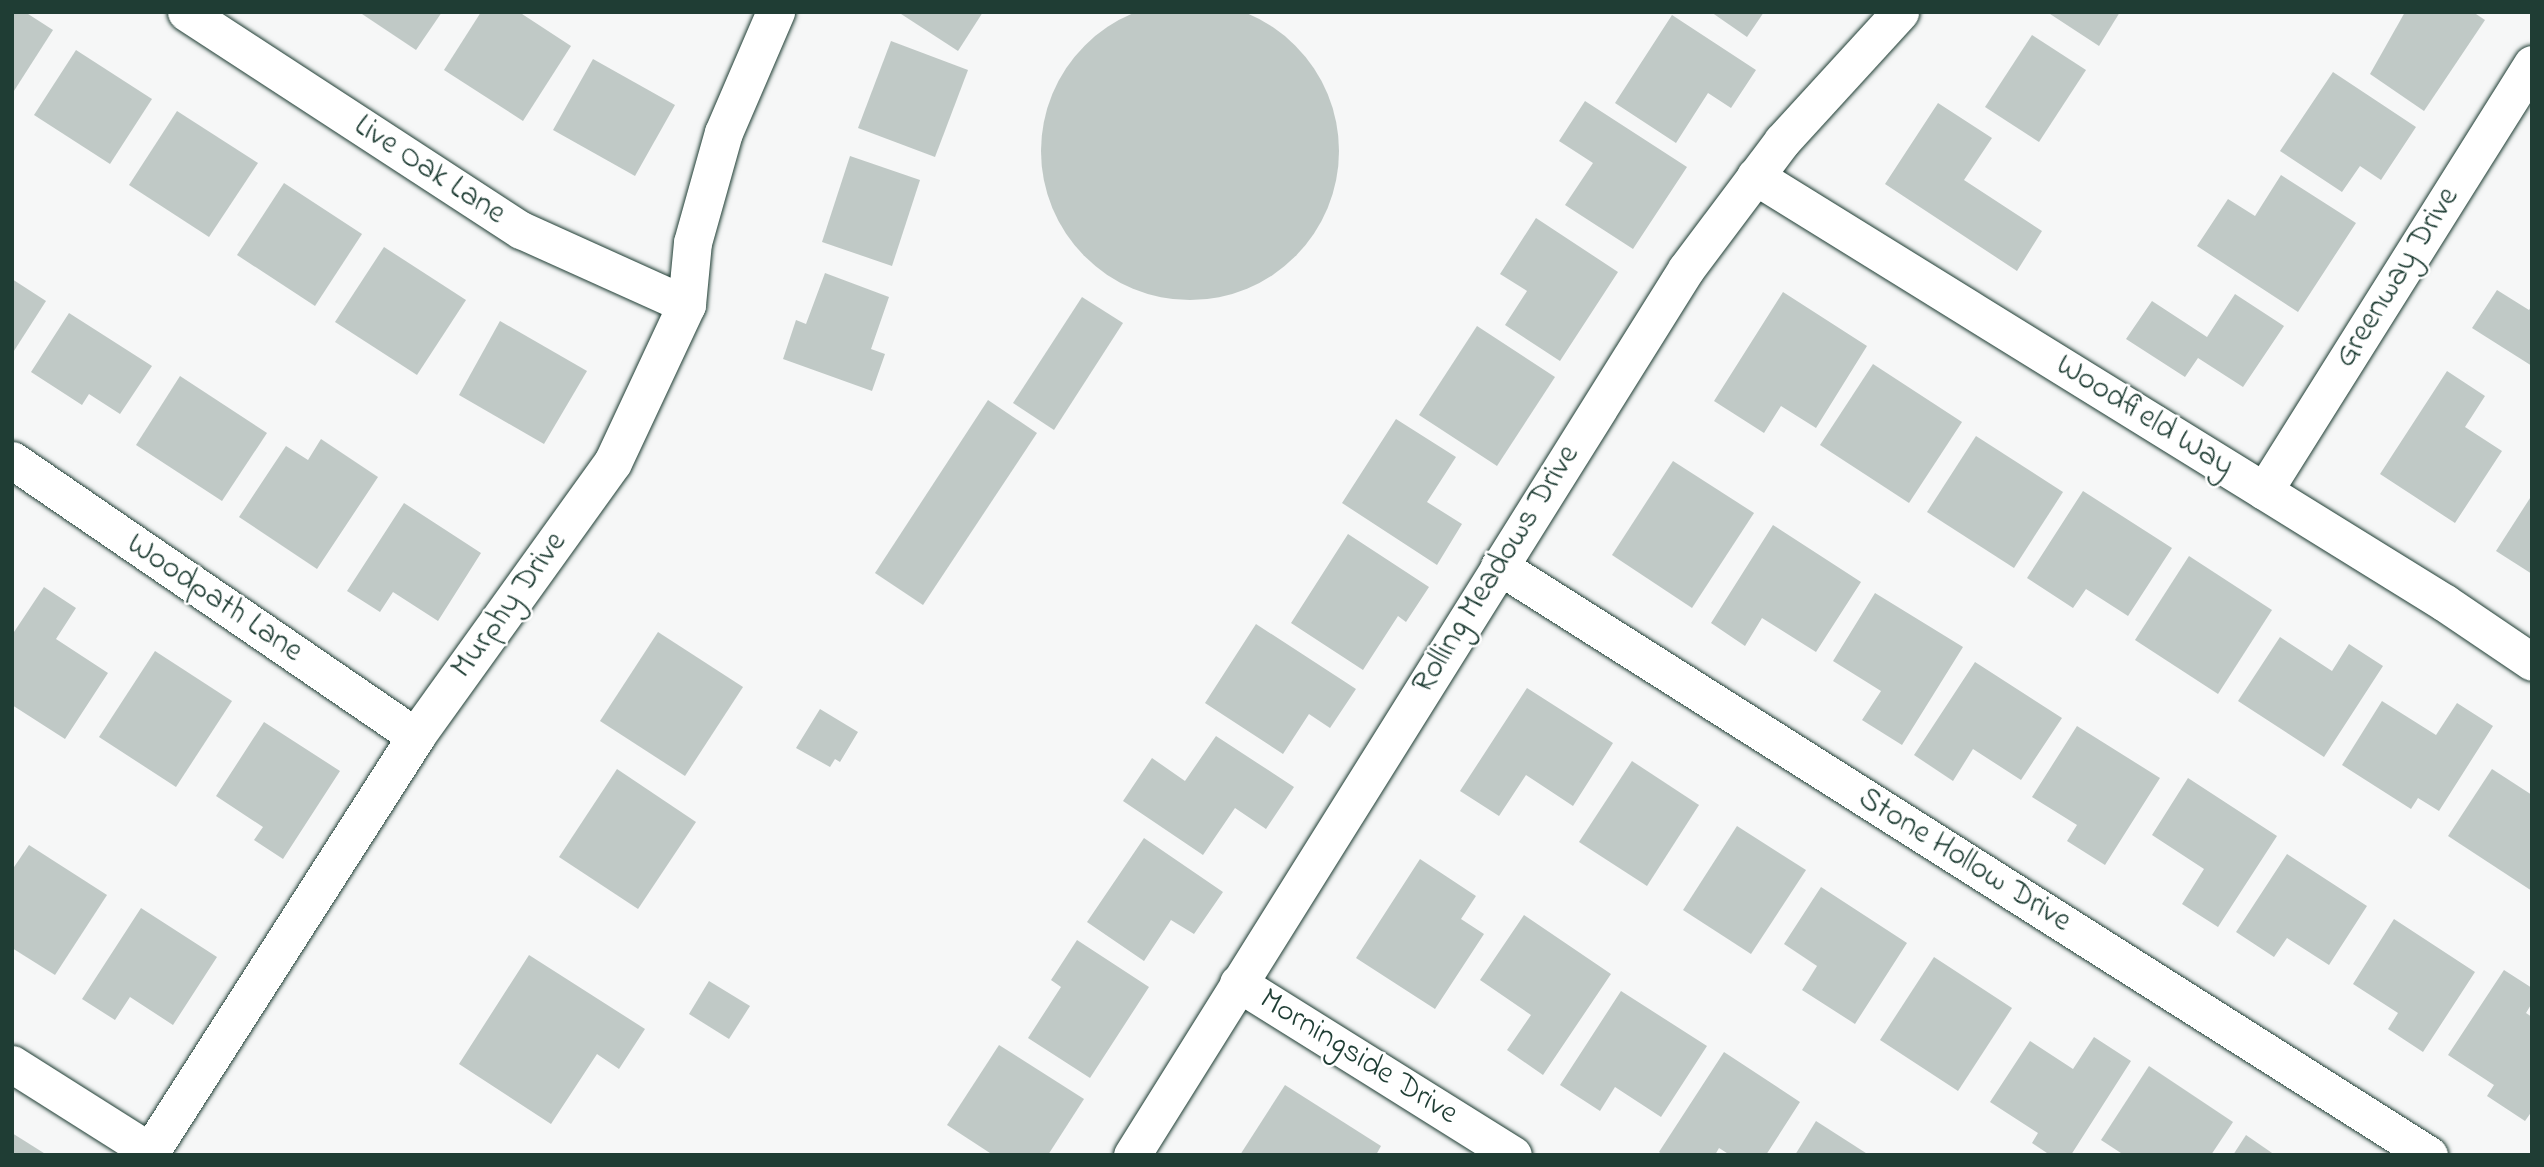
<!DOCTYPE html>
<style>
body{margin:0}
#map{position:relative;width:2544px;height:1167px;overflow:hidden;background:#f6f7f7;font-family:"Indie Flower",sans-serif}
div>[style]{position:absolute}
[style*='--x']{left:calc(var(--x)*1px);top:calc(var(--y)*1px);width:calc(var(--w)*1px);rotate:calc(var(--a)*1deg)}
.building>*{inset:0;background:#c0c9c6}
.round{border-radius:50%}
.roads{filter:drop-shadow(0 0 2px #1f3d34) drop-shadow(0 0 2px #1f3d34)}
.street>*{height:37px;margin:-18.5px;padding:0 18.5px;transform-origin:18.5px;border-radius:18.5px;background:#fff}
.secondary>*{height:38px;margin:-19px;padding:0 19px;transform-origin:19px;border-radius:19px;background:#fff}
span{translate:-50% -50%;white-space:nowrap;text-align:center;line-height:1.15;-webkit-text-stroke:5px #fff;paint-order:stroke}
.street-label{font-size:32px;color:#1f3d34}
.frame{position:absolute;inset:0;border:14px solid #1f3d34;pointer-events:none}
</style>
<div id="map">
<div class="building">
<div class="round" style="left:1041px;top:2px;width:298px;height:298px"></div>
<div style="clip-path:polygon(12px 12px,25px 12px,53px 30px,12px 94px)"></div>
<div style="clip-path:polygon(359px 12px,442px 12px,416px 50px)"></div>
<div style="clip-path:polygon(481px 12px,519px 12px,571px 46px,523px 121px,444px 70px)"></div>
<div style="clip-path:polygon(898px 12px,983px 12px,958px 51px)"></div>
<div style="clip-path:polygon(1711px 12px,1764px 12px,1747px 37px)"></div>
<div style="clip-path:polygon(2047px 12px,2120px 12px,2099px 46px)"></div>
<div style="clip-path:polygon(2405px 12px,2473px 12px,2485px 20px,2424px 111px,2370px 74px)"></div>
<div style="clip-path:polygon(1672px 15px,1756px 70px,1731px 108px,1708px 93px,1676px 143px,1615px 103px)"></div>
<div style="clip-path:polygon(2032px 35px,2086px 70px,2039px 142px,1985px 107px)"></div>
<div style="clip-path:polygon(891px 41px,968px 70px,935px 157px,858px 128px)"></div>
<div style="clip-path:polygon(76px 50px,152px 99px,110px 164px,34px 115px)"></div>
<div style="clip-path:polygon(593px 59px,675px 105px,635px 176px,553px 130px)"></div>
<div style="clip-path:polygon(2333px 72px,2416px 127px,2381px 180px,2360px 166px,2342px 192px,2280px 151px)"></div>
<div style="clip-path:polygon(1585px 101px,1687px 167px,1633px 249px,1565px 205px,1593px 163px,1559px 141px)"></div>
<div style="clip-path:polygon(1938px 103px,1992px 138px,1964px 180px,2042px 231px,2017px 271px,1885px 184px)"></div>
<div style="clip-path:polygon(177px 111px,258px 163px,209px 237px,129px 185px)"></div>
<div style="clip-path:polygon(850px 156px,920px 180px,892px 266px,822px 242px)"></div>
<div style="clip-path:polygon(2281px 175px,2356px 223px,2298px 312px,2197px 246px,2228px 199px,2255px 216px)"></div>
<div style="clip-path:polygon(284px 183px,362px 234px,315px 306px,237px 255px)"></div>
<div style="clip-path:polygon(1536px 218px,1618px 272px,1560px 361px,1505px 325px,1527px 291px,1500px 274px)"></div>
<div style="clip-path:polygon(384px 247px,466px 300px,417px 375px,335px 322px)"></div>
<div style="clip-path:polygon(825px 273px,889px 297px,871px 349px,885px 354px,872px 391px,783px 359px,796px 320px,806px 324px)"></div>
<div style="clip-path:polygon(12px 279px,46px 301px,12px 354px)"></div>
<div style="clip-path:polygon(2497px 290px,2529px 310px,2532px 305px,2532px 366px,2472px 328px)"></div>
<div style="clip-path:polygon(1783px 292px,1867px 346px,1816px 428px,1781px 406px,1764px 433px,1714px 401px)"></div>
<div style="clip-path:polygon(2235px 294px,2284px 326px,2243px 387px,2198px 358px,2185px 377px,2126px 339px,2152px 301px,2207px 337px)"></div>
<div style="clip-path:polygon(1082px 297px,1123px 323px,1054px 430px,1013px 403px)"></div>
<div style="clip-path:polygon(69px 313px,152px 366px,120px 414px,89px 394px,82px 405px,31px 372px)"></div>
<div style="clip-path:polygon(500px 321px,587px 371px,544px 444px,459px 395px)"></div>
<div style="clip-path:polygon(1477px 326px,1555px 377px,1497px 466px,1419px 415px)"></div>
<div style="clip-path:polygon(1873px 364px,1962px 422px,1909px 503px,1820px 445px)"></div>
<div style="clip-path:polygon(2447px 371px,2485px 396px,2465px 427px,2502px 451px,2455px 523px,2380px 474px)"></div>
<div style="clip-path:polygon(180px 376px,267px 433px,222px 501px,136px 445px)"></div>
<div style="clip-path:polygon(988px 400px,1037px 433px,923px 605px,875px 573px)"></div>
<div style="clip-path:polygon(1396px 419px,1456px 457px,1427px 502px,1462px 524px,1437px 565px,1342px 503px)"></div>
<div style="clip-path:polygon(1976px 436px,2063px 492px,2014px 568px,1927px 512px)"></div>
<div style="clip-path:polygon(321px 439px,378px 477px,317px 569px,239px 517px,286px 446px,308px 460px)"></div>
<div style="clip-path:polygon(1673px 461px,1754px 513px,1692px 608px,1612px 555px)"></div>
<div style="clip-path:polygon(2083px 491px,2172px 548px,2128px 616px,2086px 589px,2073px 608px,2027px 578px)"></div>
<div style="clip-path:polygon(2532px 495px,2532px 574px,2496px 551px)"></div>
<div style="clip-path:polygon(404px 503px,481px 553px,438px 621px,393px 592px,380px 612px,347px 591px)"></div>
<div style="clip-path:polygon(1773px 525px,1861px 582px,1816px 652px,1762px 618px,1745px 646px,1711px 623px)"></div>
<div style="clip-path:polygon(1348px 534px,1429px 587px,1406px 622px,1398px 616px,1363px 670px,1291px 623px)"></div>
<div style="clip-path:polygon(2189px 556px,2272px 610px,2218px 694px,2135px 640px)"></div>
<div style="clip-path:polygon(44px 587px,76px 608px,56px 639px,108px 673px,65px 739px,12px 705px,12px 635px)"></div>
<div style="clip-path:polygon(1875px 593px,1963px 647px,1902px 745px,1862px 720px,1881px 691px,1833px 661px)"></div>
<div style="clip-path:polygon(1256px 624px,1356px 689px,1330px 728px,1309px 714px,1283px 754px,1205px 703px)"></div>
<div style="clip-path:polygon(658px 632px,743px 687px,685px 776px,600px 721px)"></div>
<div style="clip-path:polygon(2280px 637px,2332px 671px,2349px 644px,2383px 666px,2324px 757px,2238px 701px)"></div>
<div style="clip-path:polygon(155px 651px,232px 701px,176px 787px,99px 737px)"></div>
<div style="clip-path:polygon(1975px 662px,2062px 718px,2021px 780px,1973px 749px,1953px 781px,1914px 755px)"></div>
<div style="clip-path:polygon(1527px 688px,1613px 743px,1573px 806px,1526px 775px,1499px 816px,1460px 791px)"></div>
<div style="clip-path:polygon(2382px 701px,2436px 735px,2457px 703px,2493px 726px,2439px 811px,2418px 798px,2411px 809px,2342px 765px)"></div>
<div style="clip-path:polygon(820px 709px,858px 732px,840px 762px,835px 759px,830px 767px,796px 748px)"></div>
<div style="clip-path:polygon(264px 722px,340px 771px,283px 859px,254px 840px,263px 827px,216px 796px)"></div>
<div style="clip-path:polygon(2077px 726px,2160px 778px,2105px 865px,2067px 841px,2077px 825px,2032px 797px)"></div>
<div style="clip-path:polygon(1216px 736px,1294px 787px,1266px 829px,1235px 808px,1203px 855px,1123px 801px,1152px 758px,1185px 781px)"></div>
<div style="clip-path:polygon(1632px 761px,1699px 805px,1647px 886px,1579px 842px)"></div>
<div style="clip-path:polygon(617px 769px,696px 822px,638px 909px,559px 857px)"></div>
<div style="clip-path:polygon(2492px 769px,2532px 795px,2532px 891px,2448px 836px)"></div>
<div style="clip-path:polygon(2188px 778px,2277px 836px,2218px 927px,2182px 904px,2204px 869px,2152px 835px)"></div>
<div style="clip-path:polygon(1737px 826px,1806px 870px,1751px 954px,1683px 910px)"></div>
<div style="clip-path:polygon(1144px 838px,1223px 892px,1194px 934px,1171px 920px,1144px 961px,1087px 922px)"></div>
<div style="clip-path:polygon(29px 845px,107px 895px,55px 975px,12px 948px,12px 870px)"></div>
<div style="clip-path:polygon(2287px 854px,2367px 906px,2329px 965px,2287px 938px,2274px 957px,2236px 932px)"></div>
<div style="clip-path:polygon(1420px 859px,1476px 896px,1461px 919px,1484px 934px,1435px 1009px,1356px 958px)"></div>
<div style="clip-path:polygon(1821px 887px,1907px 943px,1855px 1024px,1802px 990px,1817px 966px,1784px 944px)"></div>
<div style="clip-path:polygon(141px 908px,217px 957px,173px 1025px,130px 997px,115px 1020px,82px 999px)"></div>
<div style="clip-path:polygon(1524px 915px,1611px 974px,1543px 1075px,1507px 1050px,1531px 1015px,1480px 980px)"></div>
<div style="clip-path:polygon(2394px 919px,2475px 972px,2423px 1052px,2388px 1029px,2398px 1013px,2353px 984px)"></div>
<div style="clip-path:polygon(1077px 940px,1149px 987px,1090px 1078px,1028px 1038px,1061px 987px,1051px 980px)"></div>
<div style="clip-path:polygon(529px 955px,645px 1029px,619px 1069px,597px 1054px,551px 1124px,459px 1064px)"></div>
<div style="clip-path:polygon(1934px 957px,2012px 1008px,1958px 1091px,1880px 1040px)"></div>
<div style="clip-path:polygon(2504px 970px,2532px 988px,2532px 1003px,2526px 1013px,2532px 1017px,2532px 1111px,2525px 1121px,2487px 1096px,2494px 1085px,2448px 1055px)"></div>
<div style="clip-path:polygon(709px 981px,750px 1006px,729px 1039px,689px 1014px)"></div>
<div style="clip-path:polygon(1621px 991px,1707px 1046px,1661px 1117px,1615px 1087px,1600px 1111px,1560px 1085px)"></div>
<div style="clip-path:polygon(2094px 1037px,2131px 1061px,2071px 1155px,2050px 1155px,2032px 1143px,2038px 1133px,1990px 1102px,2030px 1041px,2073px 1069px)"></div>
<div style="clip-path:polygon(999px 1045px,1084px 1099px,1048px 1155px,993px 1155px,947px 1125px)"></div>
<div style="clip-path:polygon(1724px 1052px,1800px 1102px,1766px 1155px,1730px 1155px,1719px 1148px,1715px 1155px,1663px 1155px,1659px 1152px)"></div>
<div style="clip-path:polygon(2149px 1066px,2233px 1122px,2211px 1155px,2124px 1155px,2101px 1140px)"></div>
<div style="clip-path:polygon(1285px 1085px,1381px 1146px,1376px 1155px,1240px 1155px)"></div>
<div style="clip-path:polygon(1816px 1121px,1869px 1155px,1795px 1155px)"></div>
<div style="clip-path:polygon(12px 1133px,47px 1155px,12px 1155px)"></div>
<div style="clip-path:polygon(2246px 1135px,2275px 1155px,2233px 1155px)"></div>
</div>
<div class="roads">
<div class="street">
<div style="--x:186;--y:12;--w:400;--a:33.1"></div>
<div style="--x:521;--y:230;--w:182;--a:24.3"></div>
<div style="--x:1755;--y:176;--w:811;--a:31.75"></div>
<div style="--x:2445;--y:603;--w:105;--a:34.1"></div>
<div style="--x:12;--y:460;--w:490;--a:34.4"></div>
<div style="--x:2264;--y:491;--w:504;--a:-57.89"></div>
<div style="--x:1499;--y:566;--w:1101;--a:32.35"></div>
<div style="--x:1238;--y:983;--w:324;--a:32"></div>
<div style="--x:12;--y:1064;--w:165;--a:32.3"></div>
<div style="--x:1132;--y:1155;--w:1045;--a:-57.98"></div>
<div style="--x:1686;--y:269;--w:160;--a:-53.1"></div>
<div style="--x:1782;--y:141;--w:175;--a:-47.5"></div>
</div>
<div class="secondary">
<div style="--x:149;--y:1155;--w:496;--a:-57.4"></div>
<div style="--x:416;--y:737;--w:337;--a:-54.3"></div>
<div style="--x:613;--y:463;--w:174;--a:-64.9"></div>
<div style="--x:687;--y:305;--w:62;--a:-84.5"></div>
<div style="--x:693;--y:243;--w:114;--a:-74.3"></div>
<div style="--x:724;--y:133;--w:132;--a:-66.7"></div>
</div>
</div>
<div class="street-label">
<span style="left:429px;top:171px;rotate:33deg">Live Oak Lane</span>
<span style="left:2398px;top:278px;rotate:-58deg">Greenway Drive</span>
<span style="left:2144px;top:417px;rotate:32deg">Woodfield Way</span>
<span style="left:1497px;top:570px;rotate:-58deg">Rolling Meadows Drive</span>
<span style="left:214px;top:599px;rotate:34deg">Woodpath Lane</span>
<span style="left:510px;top:606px;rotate:-54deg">Murphy Drive</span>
<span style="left:1964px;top:861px;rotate:32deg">Stone Hollow Drive</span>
<span style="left:1358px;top:1058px;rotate:32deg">Morningside Drive</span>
</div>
<div class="frame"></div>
</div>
